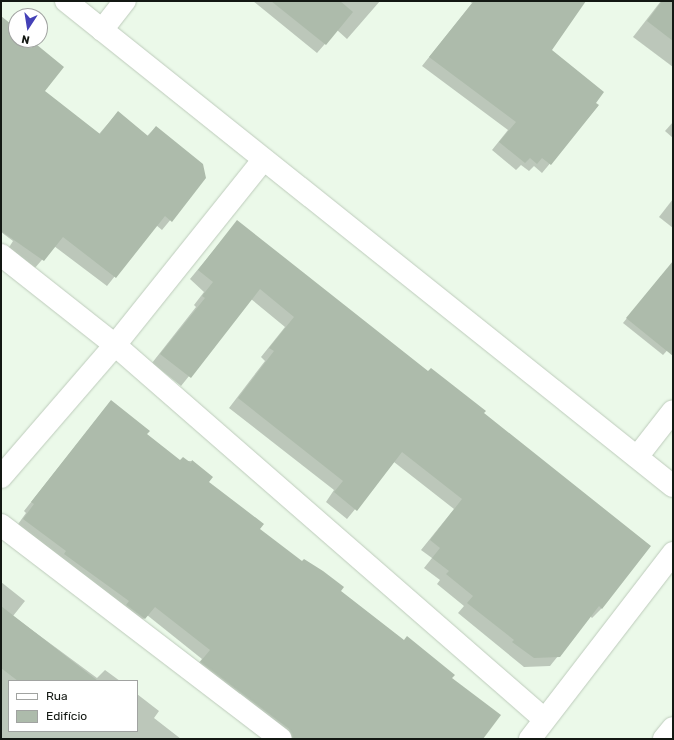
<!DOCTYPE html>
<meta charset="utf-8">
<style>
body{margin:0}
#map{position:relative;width:674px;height:740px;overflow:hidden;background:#ebf9e9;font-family:Rubik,sans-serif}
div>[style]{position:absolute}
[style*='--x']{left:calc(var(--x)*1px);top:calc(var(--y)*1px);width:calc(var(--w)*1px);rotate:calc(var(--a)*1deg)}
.shadow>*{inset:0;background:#0003}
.building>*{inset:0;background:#adbbab}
.roads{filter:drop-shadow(0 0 1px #bdcbbb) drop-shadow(0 0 1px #bdcbbb)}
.minor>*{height:22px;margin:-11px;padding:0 11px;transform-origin:11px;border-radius:11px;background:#fff}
span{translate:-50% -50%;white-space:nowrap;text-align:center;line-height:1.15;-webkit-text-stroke:4px #fff;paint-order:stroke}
.frame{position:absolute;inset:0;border:2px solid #131813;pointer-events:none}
.legend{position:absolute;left:8px;top:680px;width:130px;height:52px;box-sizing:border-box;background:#fff;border:1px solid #a1a3a1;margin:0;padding:5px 7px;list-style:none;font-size:12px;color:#131813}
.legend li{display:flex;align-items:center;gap:8px;height:20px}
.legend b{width:20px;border:1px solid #a1a3a1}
.north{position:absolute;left:8px;top:8px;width:40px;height:40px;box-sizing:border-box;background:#fff;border:1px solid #a1a3a1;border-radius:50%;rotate:192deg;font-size:11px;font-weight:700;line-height:16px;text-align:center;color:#131813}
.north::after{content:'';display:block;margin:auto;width:14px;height:18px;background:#4441b7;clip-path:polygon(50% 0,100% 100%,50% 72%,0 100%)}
</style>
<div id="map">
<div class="shadow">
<div style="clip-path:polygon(253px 1px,380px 1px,347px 39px,337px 30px,317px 53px)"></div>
<div style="clip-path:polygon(469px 1px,571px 1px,550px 50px,598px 106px,542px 173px,534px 166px,529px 171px,521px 165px,516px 170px,492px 150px,508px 130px,422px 66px,472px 3px)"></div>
<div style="clip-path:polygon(661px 1px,673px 1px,673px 67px,633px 37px)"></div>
<div style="clip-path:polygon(1px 17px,16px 29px,16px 40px,29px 40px,44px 91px,99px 134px,118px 112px,147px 136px,156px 127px,205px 178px,162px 230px,156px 225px,107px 286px,54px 246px,34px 269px,8px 249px,13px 241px,1px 232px)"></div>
<div style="clip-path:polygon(673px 122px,673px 138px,665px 131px)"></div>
<div style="clip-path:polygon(673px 199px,673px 228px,659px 217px)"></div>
<div style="clip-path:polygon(237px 222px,650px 546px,601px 609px,592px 618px,590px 616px,550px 666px,524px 667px,458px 613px,464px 606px,437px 584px,440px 580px,424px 568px,432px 558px,421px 550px,454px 509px,394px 462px,347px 519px,326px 502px,334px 490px,229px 408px,265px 361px,261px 357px,285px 327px,251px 299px,181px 386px,152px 363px,196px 307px,194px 305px,204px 292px,190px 279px)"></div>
<div style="clip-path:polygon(661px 276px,673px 279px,673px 344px,663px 355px,623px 323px)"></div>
<div style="clip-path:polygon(111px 401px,146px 434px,180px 461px,192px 461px,207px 482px,259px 529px,450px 679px,481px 739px,281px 739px,193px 670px,202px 659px,147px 615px,136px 627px,16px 527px,26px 513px,24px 511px)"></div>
<div style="clip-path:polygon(1px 582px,25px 601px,13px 616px,97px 678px,105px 670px,120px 681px,9px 681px,9px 731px,137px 731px,137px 694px,159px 711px,154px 718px,181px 739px,1px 739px)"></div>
</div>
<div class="building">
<div style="clip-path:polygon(271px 1px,340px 1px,353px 12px,326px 45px)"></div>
<div style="clip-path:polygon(474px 1px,586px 1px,552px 50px,604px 92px,596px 103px,599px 105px,551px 165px,542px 158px,537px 164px,530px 158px,525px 163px,499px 142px,516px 122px,429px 57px)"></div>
<div style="clip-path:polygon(662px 1px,673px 1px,673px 41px,647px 21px)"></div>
<div style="clip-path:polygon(1px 16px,16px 28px,16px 40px,31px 40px,64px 67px,45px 91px,100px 134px,118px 111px,148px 136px,156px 126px,203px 164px,206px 178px,172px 222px,165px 216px,116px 278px,63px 237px,44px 261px,1px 231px)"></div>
<div style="clip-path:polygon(237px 220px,428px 371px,431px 368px,486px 411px,484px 413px,651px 546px,602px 609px,599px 606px,560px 657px,534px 658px,512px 642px,514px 640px,467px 603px,473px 596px,446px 574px,449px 571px,432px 558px,440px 548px,430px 540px,462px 499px,402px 452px,357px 511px,334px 492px,343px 481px,238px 398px,274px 351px,269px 348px,294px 317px,260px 289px,191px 378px,160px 354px,205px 298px,202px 296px,213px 282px,198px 270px)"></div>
<div style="clip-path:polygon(673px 261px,673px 356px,626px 318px)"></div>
<div style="clip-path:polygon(111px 400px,150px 431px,147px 434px,180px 460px,183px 457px,191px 463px,192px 460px,213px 477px,209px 482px,264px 524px,260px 529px,302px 561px,304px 559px,323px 571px,344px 587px,341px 591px,404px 640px,407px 636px,455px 675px,452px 678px,501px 715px,483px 739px,293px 739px,289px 729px,200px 662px,210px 650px,155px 607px,145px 619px,126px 605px,129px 601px,64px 554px,66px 551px,23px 519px,34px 504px,31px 502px)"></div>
<div style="clip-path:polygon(1px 606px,98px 681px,18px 681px,1px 668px)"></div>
</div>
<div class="roads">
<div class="minor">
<div style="--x:66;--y:1;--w:777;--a:38.63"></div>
<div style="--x:102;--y:30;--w:37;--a:-52"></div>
<div style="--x:1;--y:255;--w:145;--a:38.3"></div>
<div style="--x:115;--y:345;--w:569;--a:41.08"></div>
<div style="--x:637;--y:457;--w:58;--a:-52"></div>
<div style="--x:1;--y:477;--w:174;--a:-49.2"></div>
<div style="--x:115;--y:345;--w:237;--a:-51.3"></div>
<div style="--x:1;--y:525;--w:352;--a:37.4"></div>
<div style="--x:530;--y:739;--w:235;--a:-52.4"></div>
<div style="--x:664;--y:739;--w:14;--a:-51"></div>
</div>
</div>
<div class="frame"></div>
<ul class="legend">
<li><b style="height:5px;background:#fff"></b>Rua</li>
<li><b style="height:11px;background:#adbbab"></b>Edifício</li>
</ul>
<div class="north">N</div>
</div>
